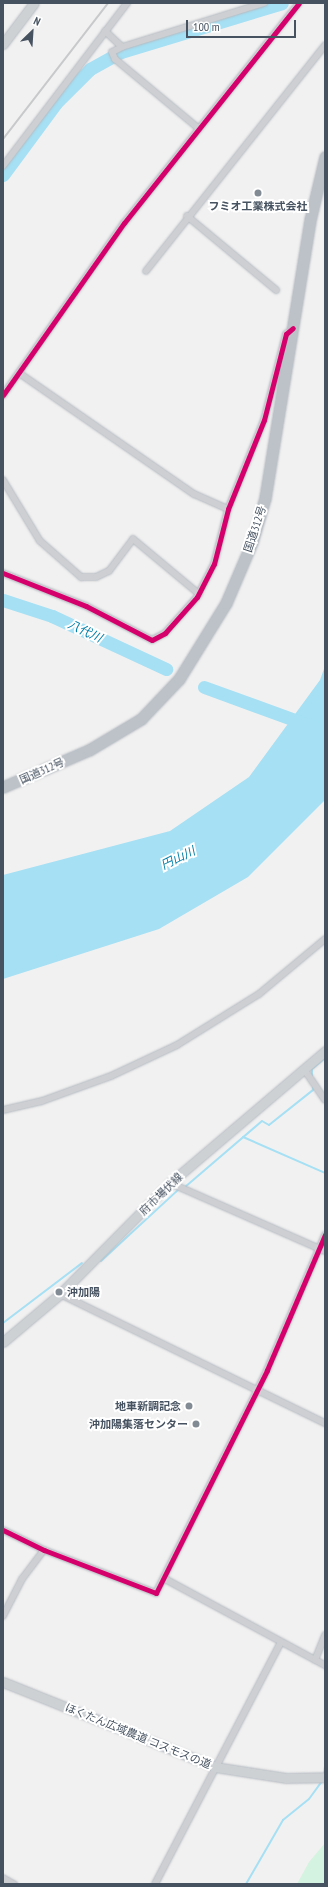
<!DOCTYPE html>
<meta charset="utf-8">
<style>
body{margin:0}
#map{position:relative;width:328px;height:1887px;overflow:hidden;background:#f2f1f1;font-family:"PT Sans Narrow","Noto Sans JP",sans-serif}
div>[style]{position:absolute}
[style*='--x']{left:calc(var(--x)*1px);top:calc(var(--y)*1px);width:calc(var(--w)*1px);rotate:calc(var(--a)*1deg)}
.green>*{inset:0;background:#d4f3e0}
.water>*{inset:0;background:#a5e0f4}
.stream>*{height:2px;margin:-1px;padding:0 1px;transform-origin:1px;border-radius:1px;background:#a5e0f4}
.river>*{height:13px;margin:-6.5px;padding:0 6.5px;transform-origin:6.5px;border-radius:6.5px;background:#a5e0f4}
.roads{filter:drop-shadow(0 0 1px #b5bbc2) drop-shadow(0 0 1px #b5bbc2)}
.street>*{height:6px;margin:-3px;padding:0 3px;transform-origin:3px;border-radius:3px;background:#cdcfd2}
.secondary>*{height:9px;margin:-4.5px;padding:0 4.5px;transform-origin:4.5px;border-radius:4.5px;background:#cdd1d4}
.highway>*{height:11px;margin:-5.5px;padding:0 5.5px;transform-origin:5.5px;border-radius:5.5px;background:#bcc2c8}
.rail>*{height:2px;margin:-1px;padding:0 1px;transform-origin:1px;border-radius:1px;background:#c7c9cb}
.cycleway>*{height:5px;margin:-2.5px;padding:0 2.5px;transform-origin:2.5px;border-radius:2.5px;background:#d6006c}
.dots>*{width:11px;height:11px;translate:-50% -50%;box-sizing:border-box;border:2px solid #fff;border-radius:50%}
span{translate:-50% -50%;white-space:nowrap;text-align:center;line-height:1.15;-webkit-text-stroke:4px #fff;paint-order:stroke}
.poi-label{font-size:11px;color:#465260;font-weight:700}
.left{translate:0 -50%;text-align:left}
.right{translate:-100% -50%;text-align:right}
.street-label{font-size:11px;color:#465260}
.water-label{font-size:12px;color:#027ea8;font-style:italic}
.frame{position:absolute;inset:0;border:4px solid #465260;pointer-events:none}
.north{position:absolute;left:12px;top:12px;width:40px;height:40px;-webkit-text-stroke:3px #fff;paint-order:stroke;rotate:25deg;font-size:11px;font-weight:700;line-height:16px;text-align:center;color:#465260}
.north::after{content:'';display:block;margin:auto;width:14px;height:18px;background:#465260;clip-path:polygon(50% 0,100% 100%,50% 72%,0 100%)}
.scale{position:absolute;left:186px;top:20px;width:110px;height:18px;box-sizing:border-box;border:2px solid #465260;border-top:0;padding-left:5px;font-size:12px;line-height:14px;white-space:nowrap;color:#465260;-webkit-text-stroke:3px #fff;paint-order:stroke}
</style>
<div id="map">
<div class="green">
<div style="clip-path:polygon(325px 1843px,325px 1884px,297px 1884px,309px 1862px)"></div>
</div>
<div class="water">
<div style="clip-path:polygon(325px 666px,325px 800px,248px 877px,159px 929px,3px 979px,3px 875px,170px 831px,249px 777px,320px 680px)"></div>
</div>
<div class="stream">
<div style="--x:312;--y:1077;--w:8;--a:-90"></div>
<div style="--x:312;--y:1069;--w:17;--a:-40"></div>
<div style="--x:243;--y:1137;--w:90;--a:23.7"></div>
<div style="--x:185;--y:1187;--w:101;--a:-40.6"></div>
<div style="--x:262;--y:1121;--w:8;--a:30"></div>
<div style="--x:269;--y:1125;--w:56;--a:-38.5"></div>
<div style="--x:313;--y:1090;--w:5;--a:-90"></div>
<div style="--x:101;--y:1261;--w:106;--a:-42.7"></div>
<div style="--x:3;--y:1323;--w:99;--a:-37.2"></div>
<div style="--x:324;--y:1774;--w:8;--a:-83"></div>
<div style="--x:246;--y:1884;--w:74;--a:-60"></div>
<div style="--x:283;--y:1820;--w:33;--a:-39"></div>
<div style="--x:309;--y:1799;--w:24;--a:-54"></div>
</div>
<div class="river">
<div style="--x:3;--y:175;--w:89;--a:-53.6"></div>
<div style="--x:56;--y:103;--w:48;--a:-45"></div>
<div style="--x:90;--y:69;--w:35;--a:-29"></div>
<div style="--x:121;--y:52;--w:168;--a:-16.9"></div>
<div style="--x:3;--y:600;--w:52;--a:18.1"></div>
<div style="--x:52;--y:616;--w:126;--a:24.9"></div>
<div style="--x:204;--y:687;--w:129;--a:20"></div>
</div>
<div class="roads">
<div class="street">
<div style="--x:105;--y:31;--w:23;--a:43"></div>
<div style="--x:122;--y:47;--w:149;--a:-17.2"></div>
<div style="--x:122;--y:47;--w:11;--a:153"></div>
<div style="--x:112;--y:52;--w:8;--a:67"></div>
<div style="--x:115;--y:59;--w:108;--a:39.7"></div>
<div style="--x:3;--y:166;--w:205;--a:-52.7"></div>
<div style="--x:187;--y:216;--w:116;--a:39.7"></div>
<div style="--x:146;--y:271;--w:288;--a:-51.6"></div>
<div style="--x:19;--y:373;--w:213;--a:34.7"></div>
<div style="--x:194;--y:494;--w:37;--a:24"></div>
<div style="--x:3;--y:395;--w:210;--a:-54.9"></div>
<div style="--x:124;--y:223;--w:281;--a:-51.5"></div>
<div style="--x:3;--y:480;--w:71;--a:58.8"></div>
<div style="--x:40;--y:541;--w:55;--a:41.3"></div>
<div style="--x:81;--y:577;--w:15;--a:0"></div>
<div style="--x:96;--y:577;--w:14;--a:-25"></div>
<div style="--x:109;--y:571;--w:40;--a:-53"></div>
<div style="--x:133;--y:539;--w:86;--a:39.8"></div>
<div style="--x:3;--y:573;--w:89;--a:21.7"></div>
<div style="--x:86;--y:606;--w:74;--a:27.3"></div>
<div style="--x:152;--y:640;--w:15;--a:-28"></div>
<div style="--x:165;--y:633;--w:48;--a:-48.4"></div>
<div style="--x:197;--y:597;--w:37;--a:-63"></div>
<div style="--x:214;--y:564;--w:57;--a:-75.7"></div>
<div style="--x:228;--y:509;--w:96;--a:-68"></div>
<div style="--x:264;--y:420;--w:89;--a:-75.7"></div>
<div style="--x:286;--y:334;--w:6;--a:-39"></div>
<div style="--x:304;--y:1069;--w:37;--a:56"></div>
<div style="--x:3;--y:1110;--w:40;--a:-13"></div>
<div style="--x:42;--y:1101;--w:73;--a:-19.9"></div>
<div style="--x:111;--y:1076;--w:73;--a:-25.2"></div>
<div style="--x:177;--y:1045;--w:97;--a:-31.9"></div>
<div style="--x:259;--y:994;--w:86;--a:-39.8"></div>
<div style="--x:170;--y:1183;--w:169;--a:23.7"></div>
<div style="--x:60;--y:1294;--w:295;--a:26"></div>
<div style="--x:3;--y:1530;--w:46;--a:26"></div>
<div style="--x:44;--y:1550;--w:120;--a:21"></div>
<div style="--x:156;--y:1593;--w:249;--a:-63.5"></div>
<div style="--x:267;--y:1370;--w:147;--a:-66.8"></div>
<div style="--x:165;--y:1579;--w:182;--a:28.3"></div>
<div style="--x:3;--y:1616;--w:42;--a:-62.8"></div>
<div style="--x:22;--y:1579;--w:36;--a:-53"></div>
<div style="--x:315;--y:1660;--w:27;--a:-68"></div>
<div style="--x:3;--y:1878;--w:13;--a:29"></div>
<div style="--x:155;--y:1884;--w:273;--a:-62.5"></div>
</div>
<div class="secondary">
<div style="--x:3;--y:44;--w:51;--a:-52.9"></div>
<div style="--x:3;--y:1342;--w:75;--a:-40.1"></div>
<div style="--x:60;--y:1294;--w:156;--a:-45.3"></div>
<div style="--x:170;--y:1183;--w:204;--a:-40.4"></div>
<div style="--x:3;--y:1682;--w:228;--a:21.8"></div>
<div style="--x:215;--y:1767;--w:72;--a:8.8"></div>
<div style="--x:286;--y:1778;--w:39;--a:-1"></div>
</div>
<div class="highway">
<div style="--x:3;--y:787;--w:94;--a:-23.3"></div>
<div style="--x:89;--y:750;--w:61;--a:-30.8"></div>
<div style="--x:141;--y:719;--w:55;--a:-46.5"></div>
<div style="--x:179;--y:679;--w:89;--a:-58.3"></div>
<div style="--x:226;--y:603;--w:66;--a:-66.9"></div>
<div style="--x:252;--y:542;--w:46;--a:-73.5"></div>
<div style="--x:265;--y:498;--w:282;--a:-80.8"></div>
<div style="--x:310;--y:220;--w:65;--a:-76.6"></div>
</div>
</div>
<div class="rail">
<div style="--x:3;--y:139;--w:172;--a:-52.3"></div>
</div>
<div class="cycleway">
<div style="--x:3;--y:395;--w:210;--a:-54.9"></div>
<div style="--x:124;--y:223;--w:281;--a:-51.5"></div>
<div style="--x:3;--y:573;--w:89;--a:21.7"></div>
<div style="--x:86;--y:606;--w:74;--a:27.3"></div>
<div style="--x:152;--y:640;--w:15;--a:-28"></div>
<div style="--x:165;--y:633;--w:48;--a:-48.4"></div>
<div style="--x:197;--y:597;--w:37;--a:-63"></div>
<div style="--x:214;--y:564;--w:57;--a:-75.7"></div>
<div style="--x:228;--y:509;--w:96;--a:-68"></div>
<div style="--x:264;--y:420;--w:89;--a:-75.7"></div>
<div style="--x:286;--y:334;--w:9;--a:-41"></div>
<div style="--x:3;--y:1530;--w:46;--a:26"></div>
<div style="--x:44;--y:1550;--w:120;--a:21"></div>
<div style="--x:156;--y:1593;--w:249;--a:-63.5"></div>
<div style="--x:267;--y:1370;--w:147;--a:-66.8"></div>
</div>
<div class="dots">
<div style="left:258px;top:193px;background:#828a93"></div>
<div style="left:59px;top:1292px;background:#828a93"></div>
<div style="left:189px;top:1406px;background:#828a93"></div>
<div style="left:196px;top:1424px;background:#828a93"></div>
</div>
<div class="poi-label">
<span style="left:258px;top:206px">フミオ工業株式会社</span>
<span class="left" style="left:67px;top:1292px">沖加陽</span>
<span class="right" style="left:181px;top:1406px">地車新調記念</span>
<span class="right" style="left:188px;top:1424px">沖加陽集落センター</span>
</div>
<div class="street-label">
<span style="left:255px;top:529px;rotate:-72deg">国道312号</span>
<span style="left:42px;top:771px;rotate:-24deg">国道312号</span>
<span style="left:161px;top:1194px;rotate:-44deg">府市場伏線</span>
<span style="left:138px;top:1736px;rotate:22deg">ほくたん広域農道 コスモスの道</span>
</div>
<div class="water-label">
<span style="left:85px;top:631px;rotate:25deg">八代川</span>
<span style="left:178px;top:858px;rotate:-26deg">円山川</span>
</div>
<div class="frame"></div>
<div class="north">N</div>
<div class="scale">100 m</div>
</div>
